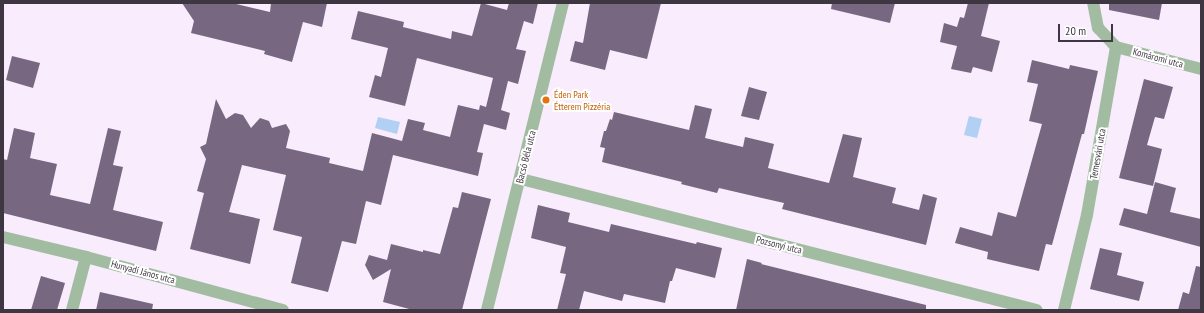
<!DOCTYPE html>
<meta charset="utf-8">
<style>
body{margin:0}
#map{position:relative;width:1204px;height:313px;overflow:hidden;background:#f8ecfd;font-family:"PT Sans Narrow",sans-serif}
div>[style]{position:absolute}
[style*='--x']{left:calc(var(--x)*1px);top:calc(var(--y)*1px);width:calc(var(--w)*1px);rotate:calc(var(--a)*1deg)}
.water>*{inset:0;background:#b2cff4}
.building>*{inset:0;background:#786780}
.street>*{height:12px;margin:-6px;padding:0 6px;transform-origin:6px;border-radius:6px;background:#a2bca2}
.dots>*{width:11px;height:11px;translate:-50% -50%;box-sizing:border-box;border:2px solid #fff;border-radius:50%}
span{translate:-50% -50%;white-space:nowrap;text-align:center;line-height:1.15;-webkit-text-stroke:4px #fff;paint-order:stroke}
.street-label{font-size:10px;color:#3e3641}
.food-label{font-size:10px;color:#c56008}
.left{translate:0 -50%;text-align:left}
.frame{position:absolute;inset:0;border:4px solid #3e3641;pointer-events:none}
.scale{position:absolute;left:1058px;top:24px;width:55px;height:18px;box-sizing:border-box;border:2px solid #3e3641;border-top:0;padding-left:5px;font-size:12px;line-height:14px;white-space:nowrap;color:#3e3641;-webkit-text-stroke:3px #fff;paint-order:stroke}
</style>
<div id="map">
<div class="water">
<div style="clip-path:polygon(969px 116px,982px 119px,977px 138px,964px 135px)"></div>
<div style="clip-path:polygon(378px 117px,400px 122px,397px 134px,375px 128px)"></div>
</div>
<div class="building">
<div style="clip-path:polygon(182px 3px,232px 3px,270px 12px,271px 3px,327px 3px,322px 27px,303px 22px,292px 62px,264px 54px,265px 51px,191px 33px,194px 21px)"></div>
<div style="clip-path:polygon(481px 3px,507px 10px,509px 3px,538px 3px,533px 24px,524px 21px,516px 49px,526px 51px,518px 84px,508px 81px,501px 110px,510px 113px,506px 130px,484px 124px,477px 152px,483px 153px,478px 176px,393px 155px,381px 205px,366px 201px,356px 244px,342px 241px,328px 292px,291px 283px,302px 237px,273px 230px,286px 175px,242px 165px,229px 212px,260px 219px,250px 264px,190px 249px,204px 193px,197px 191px,206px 159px,200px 147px,206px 144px,216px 99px,226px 119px,235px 113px,243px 115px,251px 128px,260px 118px,269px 121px,272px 128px,286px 124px,290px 131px,286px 148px,330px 158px,329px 163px,363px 171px,372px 133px,402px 141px,408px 119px,425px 123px,423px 130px,450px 137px,458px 105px,479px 110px,480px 105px,486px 107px,493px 78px,417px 58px,405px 106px,369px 97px,375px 75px,381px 77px,388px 48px,351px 39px,358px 11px,404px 22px,403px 27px,451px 39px,452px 31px,472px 36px)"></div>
<div style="clip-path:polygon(590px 3px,661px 3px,647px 59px,610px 50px,605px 70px,570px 61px,575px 41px,583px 43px)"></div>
<div style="clip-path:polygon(832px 3px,895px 3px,890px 23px,831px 9px)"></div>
<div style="clip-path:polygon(968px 3px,989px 3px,981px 36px,1000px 41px,992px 72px,973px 67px,971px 73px,951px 69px,957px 46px,940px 42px,944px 23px,957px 27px,960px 17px,964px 18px)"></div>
<div style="clip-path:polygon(1109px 3px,1162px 3px,1159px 20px,1109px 10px)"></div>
<div style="clip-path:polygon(12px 56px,40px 63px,33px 88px,6px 80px)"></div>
<div style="clip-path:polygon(1032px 60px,1069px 69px,1070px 65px,1098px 71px,1084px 134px,1082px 134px,1052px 245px,1046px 244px,1039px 271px,987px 259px,988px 252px,955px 243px,960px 227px,992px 236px,998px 212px,1016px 217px,1042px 124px,1029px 121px,1038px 84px,1027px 82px)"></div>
<div style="clip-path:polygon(1144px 79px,1173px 87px,1164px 119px,1155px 117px,1147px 145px,1162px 149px,1153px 186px,1119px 178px)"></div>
<div style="clip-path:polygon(749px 87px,767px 92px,759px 120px,741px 116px)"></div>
<div style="clip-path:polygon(695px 105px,712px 109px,705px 138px,743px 147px,745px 137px,774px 144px,768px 168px,829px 183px,843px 134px,862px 138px,853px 177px,896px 188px,892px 203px,919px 210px,923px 194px,937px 198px,926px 245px,782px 209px,784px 203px,719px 188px,717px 193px,681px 184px,682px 182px,602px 162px,605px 148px,600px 147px,604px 131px,606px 131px,610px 119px,612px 120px,614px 112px,689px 130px)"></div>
<div style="clip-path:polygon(14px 128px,35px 133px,30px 158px,57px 164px,50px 195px,90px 204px,108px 128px,121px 131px,113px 165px,123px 167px,113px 210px,163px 222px,156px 251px,3px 213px,3px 159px,7px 160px)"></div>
<div style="clip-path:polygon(1155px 182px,1176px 188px,1170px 212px,1201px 219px,1201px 247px,1119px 225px,1124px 208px,1147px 214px)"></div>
<div style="clip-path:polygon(462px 192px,491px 199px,462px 310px,413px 310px,383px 302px,391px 269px,373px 280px,365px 265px,369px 255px,387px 260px,391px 244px,423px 252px,423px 250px,440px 254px,453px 207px,458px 208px)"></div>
<div style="clip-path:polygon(538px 205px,570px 213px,568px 222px,609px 232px,611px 224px,696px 244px,697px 242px,722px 248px,715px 278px,676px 268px,672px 281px,670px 281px,665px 303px,624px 294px,622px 301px,584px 291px,579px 310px,557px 310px,566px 274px,560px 273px,566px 247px,531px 238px)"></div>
<div style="clip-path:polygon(1100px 248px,1122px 253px,1117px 275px,1144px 282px,1139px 301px,1090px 289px)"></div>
<div style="clip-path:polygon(747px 259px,762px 263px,761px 264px,926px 305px,926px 310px,736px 310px)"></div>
<div style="clip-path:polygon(1196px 266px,1201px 267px,1201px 310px,1178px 310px,1183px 292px,1189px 294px)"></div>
<div style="clip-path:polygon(41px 276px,65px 283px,57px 310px,31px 310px)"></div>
<div style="clip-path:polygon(100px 292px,153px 304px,152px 310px,96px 310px)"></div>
</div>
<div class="street">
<div style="--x:1116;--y:47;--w:88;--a:14.5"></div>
<div style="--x:521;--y:179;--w:532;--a:14.25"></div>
<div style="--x:3;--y:237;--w:85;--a:13.5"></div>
<div style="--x:86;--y:257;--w:204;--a:15.1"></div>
<div style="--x:72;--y:310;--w:55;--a:-75.2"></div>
<div style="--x:487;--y:310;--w:316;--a:-76.1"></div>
<div style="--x:1064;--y:310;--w:98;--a:-76.4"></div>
<div style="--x:1087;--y:215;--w:170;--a:-80.2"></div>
<div style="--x:1116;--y:47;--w:26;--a:-133"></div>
<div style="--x:1098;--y:28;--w:25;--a:-101"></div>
</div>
<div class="dots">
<div style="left:546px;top:100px;background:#e8710a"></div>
</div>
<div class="street-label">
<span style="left:1158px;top:58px;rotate:15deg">Komáromi utca</span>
<span style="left:1098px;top:154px;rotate:-80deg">Temesvári utca</span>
<span style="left:526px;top:157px;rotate:-76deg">Bacsó Béla utca</span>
<span style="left:779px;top:245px;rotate:14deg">Pozsonyi utca</span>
<span style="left:143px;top:272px;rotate:15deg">Hunyadi János utca</span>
</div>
<div class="food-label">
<span class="left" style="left:554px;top:100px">Éden Park<br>Étterem Pizzéria</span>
</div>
<div class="frame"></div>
<div class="scale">20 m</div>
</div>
